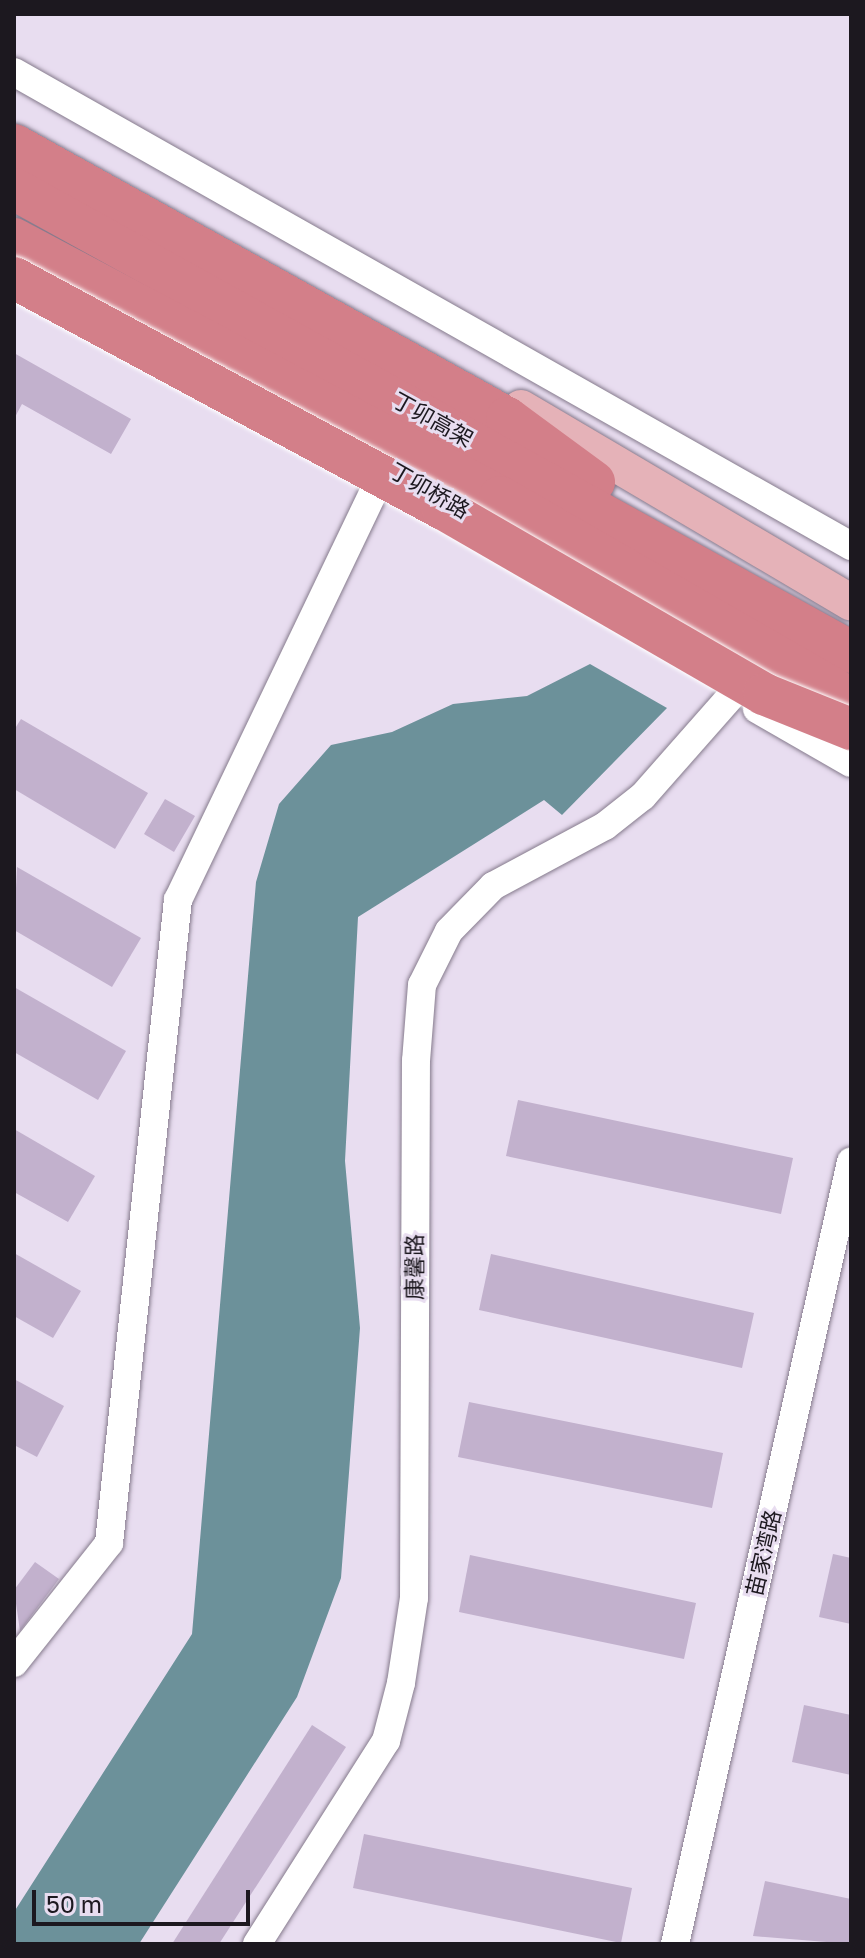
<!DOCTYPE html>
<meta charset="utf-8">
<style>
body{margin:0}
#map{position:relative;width:865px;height:1958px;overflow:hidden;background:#e8ddf0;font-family:"Golos Text","Noto Sans SC",sans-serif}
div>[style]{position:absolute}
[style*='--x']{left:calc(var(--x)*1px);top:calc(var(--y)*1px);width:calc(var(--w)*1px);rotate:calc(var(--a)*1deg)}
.water>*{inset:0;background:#6c919a}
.building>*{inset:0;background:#c2b1cd}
.roads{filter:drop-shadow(0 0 2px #857a8c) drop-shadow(0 0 2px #857a8c)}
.minor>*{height:28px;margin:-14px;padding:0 14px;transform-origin:14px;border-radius:14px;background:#fff}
.major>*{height:36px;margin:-18px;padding:0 18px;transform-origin:18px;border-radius:18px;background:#e5b2b8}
.highway>*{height:42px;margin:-21px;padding:0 21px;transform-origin:21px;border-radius:21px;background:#d37f89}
.bridges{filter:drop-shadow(0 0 2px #fff) drop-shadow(0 0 2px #fff)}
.highway-bridge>*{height:42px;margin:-21px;padding:0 21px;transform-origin:21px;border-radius:21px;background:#d37f89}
span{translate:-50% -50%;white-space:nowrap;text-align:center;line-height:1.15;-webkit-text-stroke:6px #e8ddf0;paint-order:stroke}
.street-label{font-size:22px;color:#1c181f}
.frame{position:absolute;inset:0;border:16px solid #1c181f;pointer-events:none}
.scale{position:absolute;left:32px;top:1890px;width:218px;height:36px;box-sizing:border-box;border:4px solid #1c181f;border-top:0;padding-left:10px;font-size:24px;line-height:28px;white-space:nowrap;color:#1c181f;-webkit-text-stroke:6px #e8ddf0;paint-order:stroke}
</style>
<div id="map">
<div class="water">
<div style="clip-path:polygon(590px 664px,667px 708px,562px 815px,544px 800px,358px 917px,345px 1161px,360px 1328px,341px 1578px,297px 1697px,139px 1944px,14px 1944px,14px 1912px,192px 1634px,256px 882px,279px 804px,331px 745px,392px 732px,453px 704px,527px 696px)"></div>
</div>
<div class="building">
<div style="clip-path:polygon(14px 353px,131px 419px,111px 454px,22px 404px,14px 419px)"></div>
<div style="clip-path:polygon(21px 719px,148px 793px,115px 849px,14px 789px,14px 730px)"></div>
<div style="clip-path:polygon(165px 799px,195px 816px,174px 852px,144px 834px)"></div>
<div style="clip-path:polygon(17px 867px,141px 938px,112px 987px,14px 930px)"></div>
<div style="clip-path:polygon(14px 987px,126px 1051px,98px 1100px,14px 1052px)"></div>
<div style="clip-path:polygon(518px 1100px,793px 1158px,781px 1214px,506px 1156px)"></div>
<div style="clip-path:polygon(14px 1129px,95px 1176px,68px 1222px,14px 1192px)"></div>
<div style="clip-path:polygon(14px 1253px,81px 1291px,53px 1338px,14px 1316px)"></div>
<div style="clip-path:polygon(491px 1254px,754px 1313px,742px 1368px,479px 1310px)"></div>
<div style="clip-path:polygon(14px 1379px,64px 1406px,37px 1457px,14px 1445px)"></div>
<div style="clip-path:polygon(469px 1402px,723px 1453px,712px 1508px,458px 1457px)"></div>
<div style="clip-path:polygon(833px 1554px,851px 1558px,851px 1624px,819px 1617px)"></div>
<div style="clip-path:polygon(470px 1555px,696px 1603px,684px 1659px,459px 1612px)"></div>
<div style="clip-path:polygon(35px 1562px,59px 1579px,20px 1631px,14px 1590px)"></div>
<div style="clip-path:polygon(804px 1705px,851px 1715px,851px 1775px,792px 1762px)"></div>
<div style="clip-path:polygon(312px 1725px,346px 1747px,219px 1944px,172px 1944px)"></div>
<div style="clip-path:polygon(364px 1834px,632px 1888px,621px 1943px,353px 1888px)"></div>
<div style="clip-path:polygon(765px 1881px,851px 1899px,851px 1944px,753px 1936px)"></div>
</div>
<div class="roads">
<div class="minor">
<div style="--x:14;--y:72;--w:962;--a:29.52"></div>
<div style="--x:757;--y:709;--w:108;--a:29.9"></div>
<div style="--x:14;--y:1663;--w:153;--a:-51.6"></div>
<div style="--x:109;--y:1543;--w:647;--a:-83.88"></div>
<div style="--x:178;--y:900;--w:482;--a:-64.4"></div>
<div style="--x:257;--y:1944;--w:241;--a:-57.6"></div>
<div style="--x:386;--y:1741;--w:60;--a:-75.5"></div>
<div style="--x:401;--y:1683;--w:86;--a:-81.3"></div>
<div style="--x:414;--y:1598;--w:537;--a:-89.79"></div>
<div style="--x:416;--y:1061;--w:76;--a:-85.5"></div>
<div style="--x:422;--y:985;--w:60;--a:-63.4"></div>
<div style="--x:449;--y:931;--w:63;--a:-45.6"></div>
<div style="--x:493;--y:886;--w:127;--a:-28.2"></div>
<div style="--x:605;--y:826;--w:48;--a:-38.3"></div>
<div style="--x:643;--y:796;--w:136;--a:-48.6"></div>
<div style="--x:675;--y:1944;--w:802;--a:-77.32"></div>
</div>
<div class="major">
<div style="--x:521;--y:408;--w:383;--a:30.5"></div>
</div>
<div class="highway">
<div style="--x:14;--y:145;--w:564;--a:28.98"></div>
<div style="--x:507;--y:418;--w:108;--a:36.3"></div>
<div style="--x:14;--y:189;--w:957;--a:28.95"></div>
<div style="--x:14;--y:239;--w:550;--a:27.96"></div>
<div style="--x:500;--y:497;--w:405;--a:29.9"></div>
</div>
</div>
<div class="bridges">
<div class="highway-bridge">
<div style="--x:14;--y:278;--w:486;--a:28.3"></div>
<div style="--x:442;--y:508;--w:372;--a:30"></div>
<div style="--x:764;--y:694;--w:94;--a:21.9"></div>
</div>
</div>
<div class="street-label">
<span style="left:433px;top:419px;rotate:29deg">丁卯高架</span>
<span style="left:430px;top:490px;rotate:30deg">丁卯桥路</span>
<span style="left:414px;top:1267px;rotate:-90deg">康馨路</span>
<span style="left:763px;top:1553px;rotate:-77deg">苗家湾路</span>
</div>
<div class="frame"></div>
<div class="scale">50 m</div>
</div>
